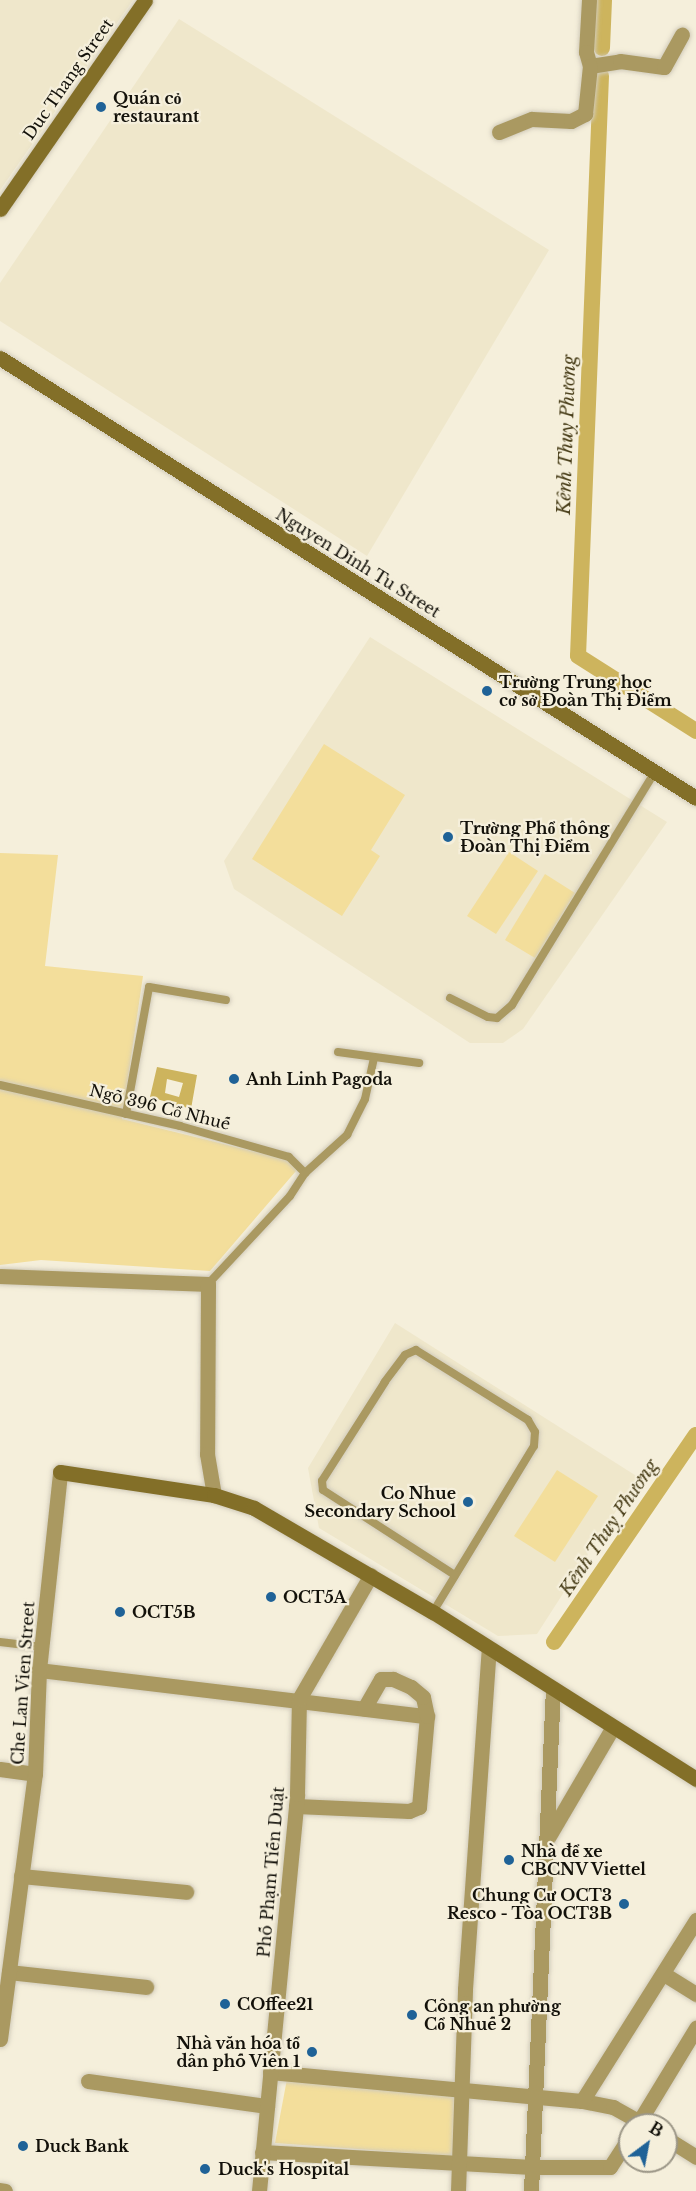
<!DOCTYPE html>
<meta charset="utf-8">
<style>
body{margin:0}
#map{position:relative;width:696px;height:2191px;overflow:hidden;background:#f5efdb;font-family:"Libre Baskerville",serif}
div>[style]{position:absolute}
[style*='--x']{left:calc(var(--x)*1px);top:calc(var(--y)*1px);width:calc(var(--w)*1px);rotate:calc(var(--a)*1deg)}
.built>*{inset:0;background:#efe7cb}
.green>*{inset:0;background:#f3de9b}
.water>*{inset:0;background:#cdb45d}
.canal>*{height:16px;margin:-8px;padding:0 8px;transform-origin:8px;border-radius:8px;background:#cdb45d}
.roads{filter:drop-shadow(0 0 2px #d1cbba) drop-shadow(0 0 2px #d1cbba)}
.lane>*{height:8px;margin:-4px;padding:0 4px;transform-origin:4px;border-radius:4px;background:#aa9961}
.street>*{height:15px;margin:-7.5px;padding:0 7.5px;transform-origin:7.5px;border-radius:7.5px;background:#aa9961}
.secondary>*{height:15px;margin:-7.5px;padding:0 7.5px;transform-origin:7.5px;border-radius:7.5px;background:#836f28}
.dots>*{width:16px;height:16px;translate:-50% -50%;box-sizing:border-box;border:3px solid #f5efdb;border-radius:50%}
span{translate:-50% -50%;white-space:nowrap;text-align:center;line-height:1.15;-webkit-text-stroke:4.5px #f5efdb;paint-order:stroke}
.street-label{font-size:16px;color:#13110a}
.poi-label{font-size:16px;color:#13110a;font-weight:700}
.left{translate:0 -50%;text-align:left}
.right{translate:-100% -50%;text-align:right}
.water-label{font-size:18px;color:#473c17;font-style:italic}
.north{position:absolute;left:618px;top:2113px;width:60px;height:60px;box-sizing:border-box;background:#f5efdb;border:2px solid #9b9687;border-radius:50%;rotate:32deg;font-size:16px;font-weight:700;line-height:24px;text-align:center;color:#13110a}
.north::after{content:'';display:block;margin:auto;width:21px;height:27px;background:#1f6297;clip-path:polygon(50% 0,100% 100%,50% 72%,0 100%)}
</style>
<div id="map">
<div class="built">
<div style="clip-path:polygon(0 0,133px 0,0 190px)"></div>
<div style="clip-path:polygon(179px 19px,549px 250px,367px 556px,0 321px,0 283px)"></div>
<div style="clip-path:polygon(370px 637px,667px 822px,523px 1029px,503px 1043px,470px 1043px,234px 889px,224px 861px)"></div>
<div style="clip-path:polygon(395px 1323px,638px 1477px,537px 1634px,498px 1636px,319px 1528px,308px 1468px)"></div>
</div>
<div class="green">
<div style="clip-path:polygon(324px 744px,405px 795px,371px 850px,380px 856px,342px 916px,252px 859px)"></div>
<div style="clip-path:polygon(509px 852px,538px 871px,496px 934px,467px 916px)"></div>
<div style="clip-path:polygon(0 853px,58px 855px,45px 966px,143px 976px,122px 1119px,292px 1161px,296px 1171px,210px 1271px,41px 1260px,0 1265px)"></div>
<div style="clip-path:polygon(545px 874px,575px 893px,535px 958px,505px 940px)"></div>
<div style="clip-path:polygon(557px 1470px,598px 1496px,555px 1562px,514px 1536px)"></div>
<div style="clip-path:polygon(287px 2079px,457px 2095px,454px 2156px,275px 2143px)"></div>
</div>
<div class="water">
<div style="clip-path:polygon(evenodd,157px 1067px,197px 1075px,191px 1109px,150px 1097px,157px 1067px,167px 1079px,183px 1083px,179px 1097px,165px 1093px,167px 1079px)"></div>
</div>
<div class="canal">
<div style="--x:602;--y:48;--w:48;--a:-87.6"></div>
<div style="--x:601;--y:76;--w:580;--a:92.27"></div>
<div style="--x:578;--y:656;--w:140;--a:32.4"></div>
<div style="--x:554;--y:1642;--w:251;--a:-55.6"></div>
</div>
<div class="roads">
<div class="lane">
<div style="--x:450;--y:998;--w:42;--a:26.6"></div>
<div style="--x:488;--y:1017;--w:9;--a:6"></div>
<div style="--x:497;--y:1018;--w:20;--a:-41"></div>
<div style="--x:512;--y:1005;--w:273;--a:-58.5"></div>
<div style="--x:338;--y:1052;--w:82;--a:7.7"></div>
<div style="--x:0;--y:1085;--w:185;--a:12.8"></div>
<div style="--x:180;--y:1126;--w:113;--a:15.9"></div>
<div style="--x:289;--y:1157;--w:23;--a:45"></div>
<div style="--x:126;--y:1114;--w:129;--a:-79.7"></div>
<div style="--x:149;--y:987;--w:78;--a:9.6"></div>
<div style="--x:208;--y:1284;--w:120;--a:-47"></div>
<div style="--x:290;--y:1196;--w:27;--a:-57"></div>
<div style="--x:305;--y:1173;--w:57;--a:-42.1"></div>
<div style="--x:347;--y:1135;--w:40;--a:-63.4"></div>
<div style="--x:365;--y:1099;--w:42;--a:-77.6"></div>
<div style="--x:433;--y:1612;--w:194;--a:-58.7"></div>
<div style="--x:534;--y:1446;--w:14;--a:-86"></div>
<div style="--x:535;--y:1432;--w:14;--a:-120"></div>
<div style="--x:528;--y:1420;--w:132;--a:-148"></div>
<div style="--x:416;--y:1350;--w:12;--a:156"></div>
<div style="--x:405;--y:1355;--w:34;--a:127"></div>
<div style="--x:385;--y:1382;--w:117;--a:122.5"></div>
<div style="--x:322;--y:1481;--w:9;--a:84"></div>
<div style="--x:323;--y:1490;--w:157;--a:32.8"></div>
<div style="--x:0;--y:1642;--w:42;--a:6.8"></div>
</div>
<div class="street">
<div style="--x:589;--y:0;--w:52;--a:93.3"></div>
<div style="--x:586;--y:52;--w:15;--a:74"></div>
<div style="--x:590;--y:66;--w:30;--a:-9"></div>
<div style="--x:620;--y:61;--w:44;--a:7.8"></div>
<div style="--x:664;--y:67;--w:37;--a:-61"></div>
<div style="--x:499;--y:132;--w:35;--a:-22"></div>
<div style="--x:532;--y:119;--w:39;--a:3"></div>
<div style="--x:571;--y:121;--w:16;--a:-27"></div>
<div style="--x:585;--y:114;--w:48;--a:-84.1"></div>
<div style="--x:0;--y:1276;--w:208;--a:2.2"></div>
<div style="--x:208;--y:1284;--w:170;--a:90.3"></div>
<div style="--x:207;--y:1454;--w:42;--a:80.3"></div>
<div style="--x:39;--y:1670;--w:391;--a:6.8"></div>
<div style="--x:0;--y:1769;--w:35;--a:8"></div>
<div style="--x:296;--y:1806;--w:113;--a:2.5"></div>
<div style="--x:409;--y:1811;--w:11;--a:-22"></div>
<div style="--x:419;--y:1807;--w:91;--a:-85"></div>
<div style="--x:427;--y:1716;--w:19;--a:-102"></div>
<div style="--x:423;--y:1697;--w:16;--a:-140"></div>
<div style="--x:411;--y:1687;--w:20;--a:-156"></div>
<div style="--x:393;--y:1679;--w:12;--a:180"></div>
<div style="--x:381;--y:1679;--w:34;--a:120"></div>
<div style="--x:549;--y:1836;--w:126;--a:-59.6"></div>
<div style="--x:21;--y:1876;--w:166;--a:5.5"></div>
<div style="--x:9;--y:1972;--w:138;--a:6.2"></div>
<div style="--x:664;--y:1974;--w:38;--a:32"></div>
<div style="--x:0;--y:2039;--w:267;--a:-82.5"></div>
<div style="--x:35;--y:1774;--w:104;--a:-87.8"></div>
<div style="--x:39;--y:1670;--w:199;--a:-83.9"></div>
<div style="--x:270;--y:2072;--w:313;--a:5.3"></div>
<div style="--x:582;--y:2101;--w:32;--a:11"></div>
<div style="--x:613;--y:2107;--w:37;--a:29"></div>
<div style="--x:88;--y:2081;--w:181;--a:8"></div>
<div style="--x:582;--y:2101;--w:214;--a:-57.8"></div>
<div style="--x:637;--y:2125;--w:114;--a:-58.7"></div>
<div style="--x:666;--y:2138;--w:36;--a:32"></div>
<div style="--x:262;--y:2152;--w:270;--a:3.2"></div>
<div style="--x:532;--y:2167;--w:78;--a:0"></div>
<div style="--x:610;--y:2167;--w:37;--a:-57"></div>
<div style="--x:0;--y:2190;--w:5;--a:11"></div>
<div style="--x:259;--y:2191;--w:399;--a:-84.5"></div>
<div style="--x:297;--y:1794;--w:95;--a:-88.8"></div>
<div style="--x:299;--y:1699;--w:143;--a:-59.9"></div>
<div style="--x:458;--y:2191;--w:202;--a:-88"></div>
<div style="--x:465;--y:1989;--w:341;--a:-86"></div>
<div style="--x:531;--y:2191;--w:503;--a:-87.5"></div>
</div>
<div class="secondary">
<div style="--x:0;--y:209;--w:254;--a:-55.2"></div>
<div style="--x:0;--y:358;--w:823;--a:32.3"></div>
<div style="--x:60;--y:1472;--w:156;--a:8.5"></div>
<div style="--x:214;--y:1495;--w:42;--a:18"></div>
<div style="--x:254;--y:1508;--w:207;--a:30.2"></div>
<div style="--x:433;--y:1612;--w:312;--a:32.4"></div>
</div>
</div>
<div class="dots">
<div style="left:101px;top:107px;background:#1f6297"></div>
<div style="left:487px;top:691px;background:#1f6297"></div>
<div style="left:448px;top:837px;background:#1f6297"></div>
<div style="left:234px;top:1079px;background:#1f6297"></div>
<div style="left:468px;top:1502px;background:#1f6297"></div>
<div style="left:271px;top:1597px;background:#1f6297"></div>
<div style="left:120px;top:1612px;background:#1f6297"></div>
<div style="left:509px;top:1860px;background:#1f6297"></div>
<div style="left:624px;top:1904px;background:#1f6297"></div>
<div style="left:225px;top:2004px;background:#1f6297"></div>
<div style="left:412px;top:2015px;background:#1f6297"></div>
<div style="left:312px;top:2052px;background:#1f6297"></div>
<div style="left:23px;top:2146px;background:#1f6297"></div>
<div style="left:205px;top:2169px;background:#1f6297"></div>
</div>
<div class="street-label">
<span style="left:68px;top:79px;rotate:-55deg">Duc Thang Street</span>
<span style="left:358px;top:563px;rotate:32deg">Nguyen Dinh Tu Street</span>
<span style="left:160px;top:1107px;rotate:14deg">Ngõ 396 Cổ Nhuế</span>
<span style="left:23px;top:1683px;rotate:-86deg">Che Lan Vien Street</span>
<span style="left:271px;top:1872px;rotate:-85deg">Phố Phạm Tiến Duật</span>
</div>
<div class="poi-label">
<span class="left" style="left:113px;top:107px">Quán cỏ<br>restaurant</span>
<span class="left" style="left:499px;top:691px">Trường Trung học<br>cơ sở Đoàn Thị Điểm</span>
<span class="left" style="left:460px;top:837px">Trường Phổ thông<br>Đoàn Thị Điểm</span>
<span class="left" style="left:246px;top:1079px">Anh Linh Pagoda</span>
<span class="right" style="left:456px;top:1502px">Co Nhue<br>Secondary School</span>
<span class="left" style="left:283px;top:1597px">OCT5A</span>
<span class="left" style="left:132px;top:1612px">OCT5B</span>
<span class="left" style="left:521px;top:1860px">Nhà để xe<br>CBCNV Viettel</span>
<span class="right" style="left:612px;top:1904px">Chung Cư OCT3<br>Resco - Tòa OCT3B</span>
<span class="left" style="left:237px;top:2004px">COffee21</span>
<span class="left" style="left:424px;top:2015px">Công an phường<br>Cổ Nhuế 2</span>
<span class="right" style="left:300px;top:2052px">Nhà văn hóa tổ<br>dân phố Viên 1</span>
<span class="left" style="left:35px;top:2146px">Duck Bank</span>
<span class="left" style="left:218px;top:2169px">Duck's Hospital</span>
</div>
<div class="water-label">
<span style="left:567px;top:435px;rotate:-88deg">Kênh Thuỵ Phương</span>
<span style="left:609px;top:1528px;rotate:-56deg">Kênh Thuỵ Phương</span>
</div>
<div class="north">B</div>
</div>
